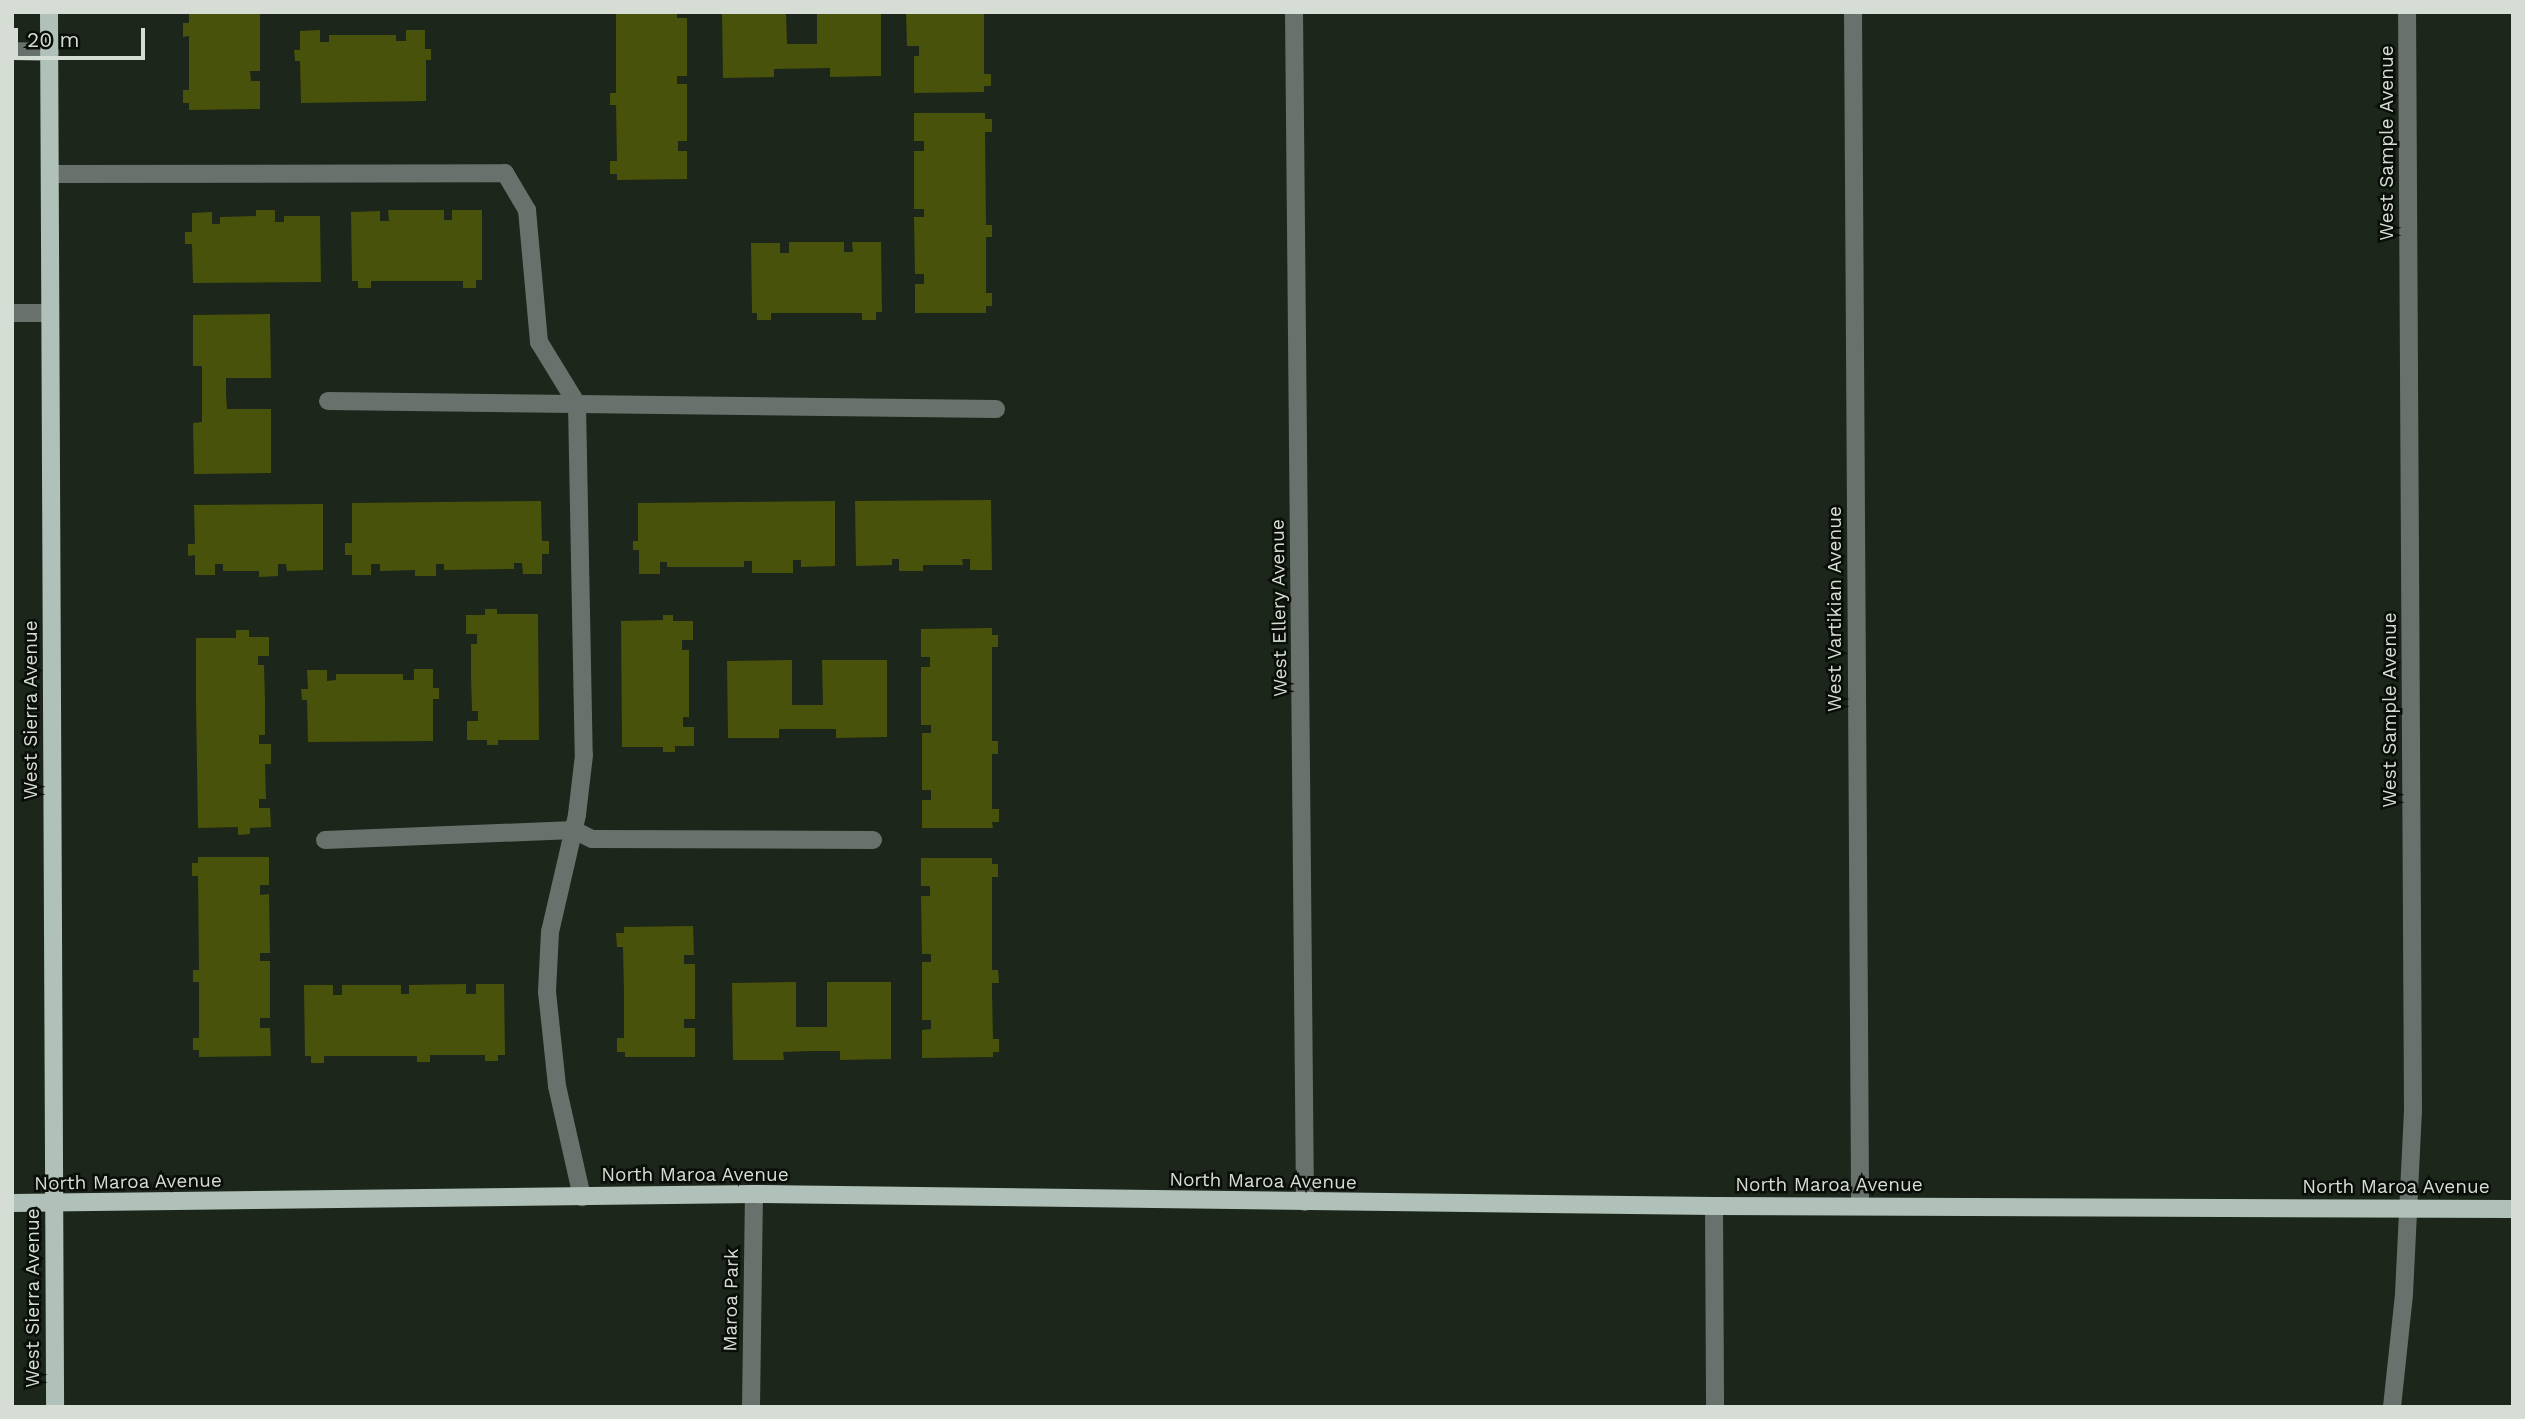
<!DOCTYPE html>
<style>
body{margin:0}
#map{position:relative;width:2525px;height:1419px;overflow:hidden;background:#1c261a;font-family:"Work Sans",sans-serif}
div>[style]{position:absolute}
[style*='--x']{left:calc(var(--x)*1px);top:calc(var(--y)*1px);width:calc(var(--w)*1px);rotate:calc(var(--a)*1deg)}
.building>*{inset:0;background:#48520a}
.minor>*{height:18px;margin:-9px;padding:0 9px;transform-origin:9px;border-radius:9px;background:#69716d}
.major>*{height:18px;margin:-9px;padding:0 9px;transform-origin:9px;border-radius:9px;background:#afc1b8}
span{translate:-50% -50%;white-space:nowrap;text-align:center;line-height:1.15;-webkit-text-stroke:5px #090e08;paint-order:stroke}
.street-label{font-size:19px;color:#d6ddd4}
.frame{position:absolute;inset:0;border:14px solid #d6ddd4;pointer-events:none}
.scale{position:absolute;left:14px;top:28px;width:131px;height:32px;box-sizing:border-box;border:4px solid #d6ddd4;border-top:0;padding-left:9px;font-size:21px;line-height:24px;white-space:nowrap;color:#d6ddd4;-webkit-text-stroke:5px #090e08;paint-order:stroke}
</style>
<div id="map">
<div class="building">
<div style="clip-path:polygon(189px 12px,260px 13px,260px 71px,250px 71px,251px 81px,260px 81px,260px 109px,189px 110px,189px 103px,183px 103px,183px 90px,189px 90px,189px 36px,183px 37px,183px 23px,189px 23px)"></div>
<div style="clip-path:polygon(616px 12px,677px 12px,677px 18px,687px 18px,687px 76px,677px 76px,677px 84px,687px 84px,687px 141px,678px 141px,678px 151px,687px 151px,687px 179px,617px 180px,617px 174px,610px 174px,610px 161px,617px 161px,616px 105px,610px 105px,610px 93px,616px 93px)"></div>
<div style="clip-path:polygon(722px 12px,786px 12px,787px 44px,817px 44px,817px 12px,881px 12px,881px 76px,830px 77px,830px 68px,774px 69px,774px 77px,723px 78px)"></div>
<div style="clip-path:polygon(906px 12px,984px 12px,984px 74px,991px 74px,991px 86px,984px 86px,984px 92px,914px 93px,914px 56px,919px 56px,919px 46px,907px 46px)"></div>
<div style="clip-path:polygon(320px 30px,320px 42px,329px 42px,329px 35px,396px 35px,396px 41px,406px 41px,406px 30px,425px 30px,425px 49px,431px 49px,431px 60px,426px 60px,426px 101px,301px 103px,300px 61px,295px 61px,294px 50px,300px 50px,300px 31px)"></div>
<div style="clip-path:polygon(914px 113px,985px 113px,985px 119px,992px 119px,992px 132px,985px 132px,986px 225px,992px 225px,992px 237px,986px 237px,986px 293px,992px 293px,992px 306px,986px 306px,986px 313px,915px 313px,915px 284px,924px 284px,924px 274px,915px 274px,914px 217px,924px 217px,924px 209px,914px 209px,914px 151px,924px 151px,924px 141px,914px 141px)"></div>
<div style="clip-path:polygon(256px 210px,275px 210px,275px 222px,284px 222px,284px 216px,320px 216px,321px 282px,193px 283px,192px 244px,185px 244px,185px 232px,192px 232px,192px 213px,212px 212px,212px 224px,220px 224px,220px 217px,256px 216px)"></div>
<div style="clip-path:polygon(388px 210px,444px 210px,444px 220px,452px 220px,452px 210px,482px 210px,482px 280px,476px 280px,476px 288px,463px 288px,463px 281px,371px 281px,371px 288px,358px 288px,358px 281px,352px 281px,351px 212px,380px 211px,380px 221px,389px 221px)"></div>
<div style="clip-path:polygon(789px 242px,844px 242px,844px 252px,853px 252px,852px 242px,881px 242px,882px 312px,876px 312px,876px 320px,862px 320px,862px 313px,771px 313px,771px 320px,757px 320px,757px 313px,752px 313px,751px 243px,780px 243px,780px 253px,789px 253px)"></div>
<div style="clip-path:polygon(270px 314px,271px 378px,226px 378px,226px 394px,227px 409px,271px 409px,271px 473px,194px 474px,193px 423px,202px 422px,202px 366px,193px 366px,193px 315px)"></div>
<div style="clip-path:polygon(991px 500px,992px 570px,970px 570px,970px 559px,962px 559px,963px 565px,923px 565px,923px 571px,899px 571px,899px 559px,892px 559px,892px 565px,856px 566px,855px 501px)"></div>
<div style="clip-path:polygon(541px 501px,542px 541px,549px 541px,549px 554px,542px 554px,542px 574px,523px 574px,522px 563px,514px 563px,514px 569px,444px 570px,444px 564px,436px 564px,436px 576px,415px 576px,415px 570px,380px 571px,380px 564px,371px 564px,371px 575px,352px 575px,352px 555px,345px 555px,345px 543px,352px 543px,352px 503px)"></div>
<div style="clip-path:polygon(835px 501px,835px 566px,801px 567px,801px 560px,793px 560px,793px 573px,752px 573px,752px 561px,744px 561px,744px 567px,667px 567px,667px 562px,660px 562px,660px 574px,639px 574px,639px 550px,633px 550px,633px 541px,638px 541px,638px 503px)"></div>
<div style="clip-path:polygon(323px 504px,323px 570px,287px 571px,286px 564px,278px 564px,278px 576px,259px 577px,259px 571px,223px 571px,223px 564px,215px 564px,215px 575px,195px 575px,195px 555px,188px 556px,188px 544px,195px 544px,194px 505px)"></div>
<div style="clip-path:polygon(485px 609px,497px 609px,497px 614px,538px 614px,539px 740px,498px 740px,498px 745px,487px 745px,487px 740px,467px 740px,467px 721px,478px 721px,478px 711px,472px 711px,471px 677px,471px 644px,477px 644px,477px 634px,466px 634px,466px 615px,485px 615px)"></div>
<div style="clip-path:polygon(663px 615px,673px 615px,673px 621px,693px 621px,693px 640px,682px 640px,682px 650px,689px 650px,689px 717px,683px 717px,683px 727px,694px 727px,694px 746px,675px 746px,675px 752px,663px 752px,663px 747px,622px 747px,621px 621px,663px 620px)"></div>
<div style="clip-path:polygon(992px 628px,992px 635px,998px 635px,998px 647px,992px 647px,992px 741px,998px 741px,998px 754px,992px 754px,992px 809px,999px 809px,999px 822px,992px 822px,993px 828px,922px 828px,922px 800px,931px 800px,931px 790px,922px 790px,922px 733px,931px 733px,931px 725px,921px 725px,921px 667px,930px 667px,930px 657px,921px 657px,921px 629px)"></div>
<div style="clip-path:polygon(236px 630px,249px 630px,249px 637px,269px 637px,269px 656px,258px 656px,258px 665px,264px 665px,265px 700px,265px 735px,259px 735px,259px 744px,271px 744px,271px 764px,265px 764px,266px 799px,259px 799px,259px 808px,270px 808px,271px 827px,250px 828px,250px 834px,238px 835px,238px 827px,198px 828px,196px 701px,196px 638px,236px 638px)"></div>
<div style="clip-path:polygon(792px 660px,792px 705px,823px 705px,822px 660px,887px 660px,887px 737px,836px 738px,836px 729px,779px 729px,779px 738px,728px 738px,727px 661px)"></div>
<div style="clip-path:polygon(414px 669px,433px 669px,433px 688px,439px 688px,439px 699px,433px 699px,433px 741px,308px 742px,307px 700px,302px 700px,301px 689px,308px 689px,307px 670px,327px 670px,327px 681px,336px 680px,336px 674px,403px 674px,403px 680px,414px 680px)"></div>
<div style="clip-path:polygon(198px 857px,269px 857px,269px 885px,260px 885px,260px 895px,269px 894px,270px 953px,260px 953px,260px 961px,270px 961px,270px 1018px,260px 1018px,260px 1028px,270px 1028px,271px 1056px,199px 1057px,199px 1050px,193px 1050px,193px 1038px,199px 1038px,199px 982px,193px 982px,193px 970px,199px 970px,198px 876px,192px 876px,192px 863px,198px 863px)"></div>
<div style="clip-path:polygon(921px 858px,992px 858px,992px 864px,998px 864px,998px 877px,992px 877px,992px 970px,998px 970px,999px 983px,992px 983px,992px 992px,993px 1039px,999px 1039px,999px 1052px,993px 1052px,993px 1057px,922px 1058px,922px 1030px,931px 1029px,931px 1020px,922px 1020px,922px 962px,931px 962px,931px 954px,922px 954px,921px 896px,930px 896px,930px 886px,921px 886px)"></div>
<div style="clip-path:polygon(693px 926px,694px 955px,684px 955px,684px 964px,695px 964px,695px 1019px,684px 1019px,684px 1028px,695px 1028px,695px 1057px,625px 1057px,625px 1052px,617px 1052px,617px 1038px,624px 1038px,624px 992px,623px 947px,617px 947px,616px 933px,624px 933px,624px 927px)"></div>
<div style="clip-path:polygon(796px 982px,796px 1027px,827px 1027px,827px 982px,891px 982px,891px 1059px,840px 1060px,840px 1051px,811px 1051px,783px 1052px,784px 1060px,733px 1060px,732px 983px)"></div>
<div style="clip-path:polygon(466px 984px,466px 994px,476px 994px,476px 984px,504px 984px,505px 1055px,498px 1055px,498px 1061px,485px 1061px,485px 1055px,430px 1055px,430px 1062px,417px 1062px,417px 1056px,324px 1056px,324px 1063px,311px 1063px,311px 1056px,305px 1056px,304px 985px,333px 985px,333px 995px,342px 995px,342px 985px,401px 985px,401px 994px,409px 994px,409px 985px)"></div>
</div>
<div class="minor">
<div style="--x:1294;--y:12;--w:1190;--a:89.47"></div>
<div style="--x:1853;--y:12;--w:1194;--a:89.66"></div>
<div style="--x:12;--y:51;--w:38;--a:2"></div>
<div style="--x:50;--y:174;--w:455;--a:-0.1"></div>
<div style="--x:505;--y:173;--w:43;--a:59.3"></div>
<div style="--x:527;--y:210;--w:133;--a:84.8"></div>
<div style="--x:539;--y:342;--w:73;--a:58.5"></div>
<div style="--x:577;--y:404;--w:419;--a:0.7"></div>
<div style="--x:12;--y:313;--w:38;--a:0"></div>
<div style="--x:328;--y:401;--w:249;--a:0.7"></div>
<div style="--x:577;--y:404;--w:351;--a:88.9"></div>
<div style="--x:584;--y:755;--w:60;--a:96.7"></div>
<div style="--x:577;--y:815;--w:120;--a:103"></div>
<div style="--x:550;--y:932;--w:60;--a:92.9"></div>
<div style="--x:547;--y:992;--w:95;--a:83.9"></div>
<div style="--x:557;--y:1086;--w:114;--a:77.3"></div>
<div style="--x:325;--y:840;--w:249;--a:-2.3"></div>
<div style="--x:574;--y:830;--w:20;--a:27"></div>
<div style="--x:592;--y:839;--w:281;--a:0.2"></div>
<div style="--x:1714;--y:1206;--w:201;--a:89.7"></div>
<div style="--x:751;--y:1407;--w:213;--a:-89.2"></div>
<div style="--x:2392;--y:1407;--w:114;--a:-83.9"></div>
<div style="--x:2404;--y:1294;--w:183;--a:-87.2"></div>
<div style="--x:2413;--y:1111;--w:1099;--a:-90.31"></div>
</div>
<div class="major">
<div style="--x:49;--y:12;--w:1395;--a:89.75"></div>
<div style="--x:12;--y:1203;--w:742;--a:-0.69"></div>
<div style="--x:754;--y:1194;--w:960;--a:0.72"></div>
<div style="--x:1714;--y:1206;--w:799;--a:0.22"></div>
</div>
<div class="street-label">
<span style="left:2387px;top:143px;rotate:-90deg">West Sample Avenue</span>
<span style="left:1279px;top:608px;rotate:-91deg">West Ellery Avenue</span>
<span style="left:1835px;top:609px;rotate:-90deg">West Vartikian Avenue</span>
<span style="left:31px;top:710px;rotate:-90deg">West Sierra Avenue</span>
<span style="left:2390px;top:710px;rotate:-90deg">West Sample Avenue</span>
<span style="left:695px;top:1175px">North Maroa Avenue</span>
<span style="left:1263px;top:1181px;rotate:1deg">North Maroa Avenue</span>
<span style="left:128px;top:1182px;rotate:-1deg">North Maroa Avenue</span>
<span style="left:1829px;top:1185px">North Maroa Avenue</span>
<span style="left:2396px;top:1187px">North Maroa Avenue</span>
<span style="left:33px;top:1298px;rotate:-90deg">West Sierra Avenue</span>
<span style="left:731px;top:1300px;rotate:-89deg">Maroa Park</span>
</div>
<div class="frame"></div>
<div class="scale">20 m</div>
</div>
